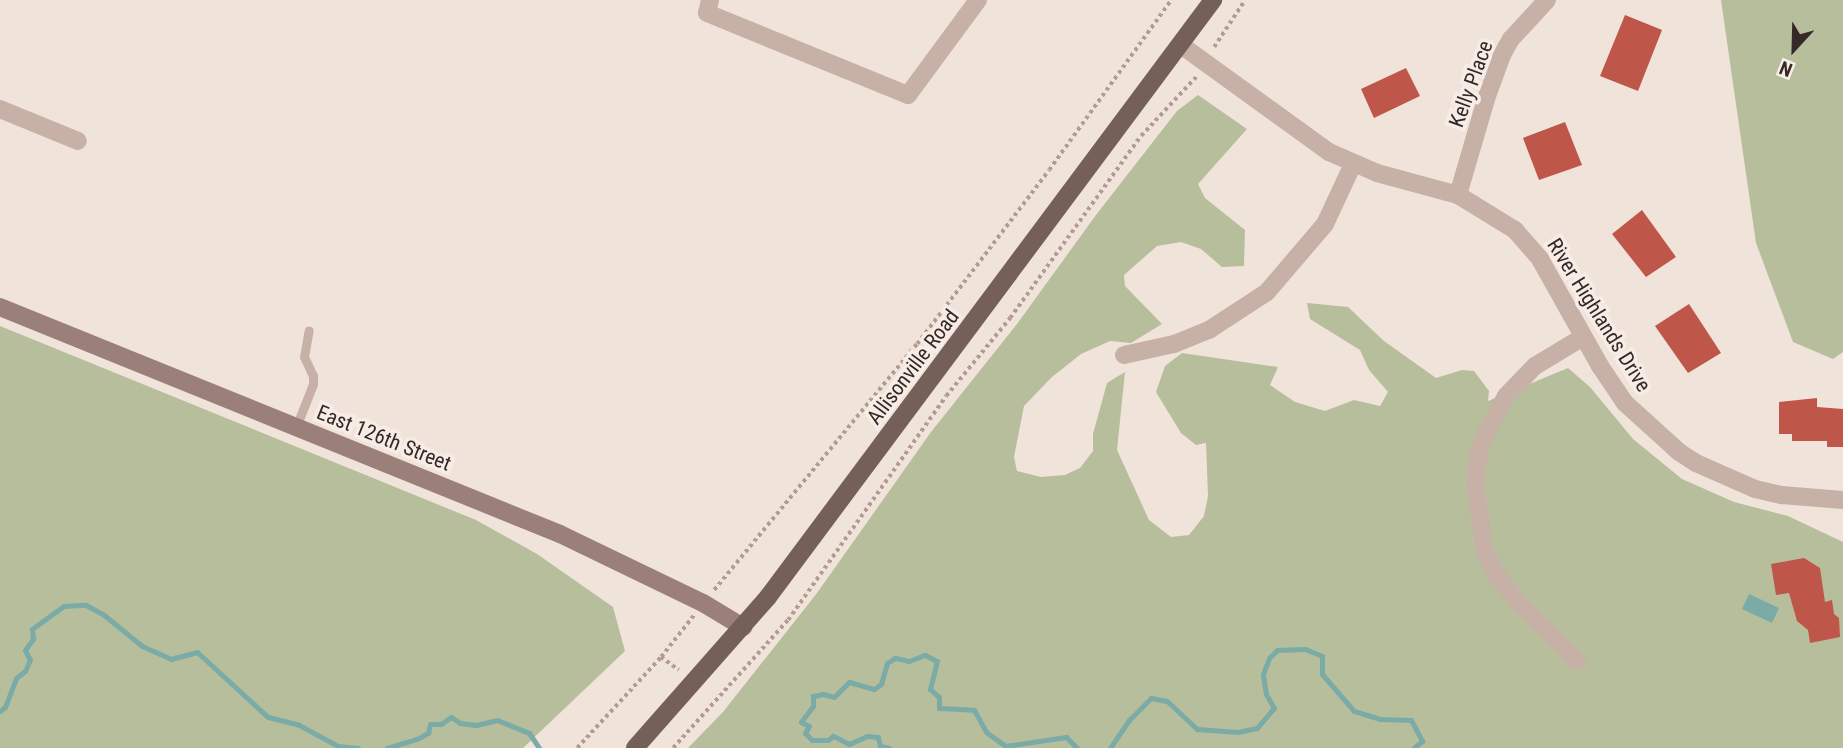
<!DOCTYPE html>
<style>
body{margin:0}
#map{position:relative;width:1843px;height:748px;overflow:hidden;background:#f0e3da;font-family:"Roboto Condensed",sans-serif}
div>[style]{position:absolute}
[style*='--x']{left:calc(var(--x)*1px);top:calc(var(--y)*1px);width:calc(var(--w)*1px);rotate:calc(var(--a)*1deg)}
.green>*{inset:0;background:#b7be9b}
.water>*{inset:0;background:#7baba6}
.stream>*{height:5px;margin:-2.5px;padding:0 2.5px;transform-origin:2.5px;border-radius:2.5px;background:#7baba6}
.building>*{inset:0;background:#be564a}
.path>*{height:3.5px;margin-top:-1.75px;transform-origin:0;background:repeating-linear-gradient(90deg,#b39b91 0 3.5px,transparent 0 7px)}
.service>*{height:9px;margin:-4.5px;padding:0 4.5px;transform-origin:4.5px;border-radius:4.5px;background:#c7b1a7}
.minor>*{height:18px;margin:-9px;padding:0 9px;transform-origin:9px;border-radius:9px;background:#c7b1a7}
.secondary>*{height:18px;margin:-9px;padding:0 9px;transform-origin:9px;border-radius:9px;background:#9a8079}
.primary>*{height:18px;margin:-9px;padding:0 9px;transform-origin:9px;border-radius:9px;background:#755f59}
span{translate:-50% -50%;white-space:nowrap;text-align:center;line-height:1.15;-webkit-text-stroke:7px #f8ede6;paint-order:stroke}
.street-label{font-size:21px;color:#342927}
.north{position:absolute;left:1759px;top:14px;width:70px;height:70px;-webkit-text-stroke:5px #f8ede6;paint-order:stroke;rotate:202deg;font-size:19px;font-weight:700;line-height:28px;text-align:center;color:#342927}
.north::after{content:'';display:block;margin:auto;width:24px;height:32px;background:#342927;clip-path:polygon(50% 0,100% 100%,50% 72%,0 100%)}
</style>
<div id="map">
<div class="green">
<div style="clip-path:polygon(1721px 0,1843px 0,1843px 352px,1833px 359px,1793px 342px,1756px 243px)"></div>
<div style="clip-path:polygon(1198px 95px,1247px 129px,1198px 184px,1205px 198px,1245px 230px,1244px 266px,1222px 267px,1201px 249px,1181px 242px,1157px 246px,1124px 275px,1125px 286px,1162px 324px,1131px 343px,1110px 341px,1081px 354px,1052px 377px,1024px 406px,1014px 457px,1017px 471px,1041px 477px,1065px 475px,1080px 468px,1093px 451px,1093px 434px,1107px 383px,1125px 372px,1117px 450px,1149px 520px,1171px 537px,1189px 535px,1204px 516px,1208px 496px,1206px 443px,1196px 445px,1181px 433px,1156px 392px,1165px 366px,1182px 353px,1278px 367px,1270px 385px,1295px 402px,1325px 411px,1354px 400px,1380px 406px,1388px 392px,1369px 370px,1360px 350px,1310px 319px,1307px 303px,1348px 307px,1384px 341px,1436px 378px,1462px 370px,1474px 371px,1489px 391px,1488px 401px,1568px 368px,1590px 387px,1633px 439px,1682px 479px,1734px 502px,1788px 516px,1843px 542px,1843px 748px,688px 748px,723px 712px,817px 593px,931px 432px,1017px 324px,1096px 215px,1177px 111px)"></div>
<div style="clip-path:polygon(0 326px,476px 520px,537px 554px,613px 607px,625px 651px,523px 748px,0 748px)"></div>
</div>
<div class="water">
<div style="clip-path:polygon(1749px 594px,1779px 608px,1772px 623px,1742px 609px)"></div>
</div>
<div class="stream">
<div style="--x:0;--y:711;--w:6;--a:-39"></div>
<div style="--x:5;--y:707;--w:31;--a:-69"></div>
<div style="--x:16;--y:678;--w:11;--a:-38"></div>
<div style="--x:25;--y:671;--w:12;--a:-66"></div>
<div style="--x:30;--y:660;--w:11;--a:-117"></div>
<div style="--x:25;--y:650;--w:14;--a:-54"></div>
<div style="--x:33;--y:639;--w:10;--a:-96"></div>
<div style="--x:32;--y:629;--w:39;--a:-36"></div>
<div style="--x:64;--y:606;--w:22;--a:-3"></div>
<div style="--x:86;--y:605;--w:21;--a:29"></div>
<div style="--x:104;--y:615;--w:49;--a:39.2"></div>
<div style="--x:142;--y:646;--w:32;--a:24"></div>
<div style="--x:171;--y:659;--w:27;--a:-15"></div>
<div style="--x:197;--y:652;--w:96;--a:42.5"></div>
<div style="--x:268;--y:717;--w:32;--a:14"></div>
<div style="--x:299;--y:725;--w:44;--a:28.3"></div>
<div style="--x:338;--y:746;--w:20;--a:6"></div>
<div style="--x:387;--y:748;--w:31;--a:-17"></div>
<div style="--x:417;--y:739;--w:13;--a:-29"></div>
<div style="--x:428;--y:733;--w:9;--a:-77"></div>
<div style="--x:430;--y:724;--w:11;--a:0"></div>
<div style="--x:441;--y:724;--w:12;--a:-35"></div>
<div style="--x:451;--y:717;--w:11;--a:34"></div>
<div style="--x:460;--y:723;--w:16;--a:7"></div>
<div style="--x:476;--y:725;--w:22;--a:-13"></div>
<div style="--x:497;--y:720;--w:35;--a:22"></div>
<div style="--x:529;--y:733;--w:18;--a:56"></div>
<div style="--x:889;--y:748;--w:9;--a:-167"></div>
<div style="--x:880;--y:746;--w:9;--a:-103"></div>
<div style="--x:878;--y:737;--w:11;--a:-175"></div>
<div style="--x:867;--y:736;--w:20;--a:156"></div>
<div style="--x:849;--y:744;--w:18;--a:-153"></div>
<div style="--x:833;--y:736;--w:6;--a:141"></div>
<div style="--x:828;--y:740;--w:16;--a:180"></div>
<div style="--x:812;--y:740;--w:10;--a:-135"></div>
<div style="--x:805;--y:733;--w:8;--a:-60"></div>
<div style="--x:809;--y:726;--w:9;--a:-153"></div>
<div style="--x:801;--y:722;--w:20;--a:-53"></div>
<div style="--x:813;--y:706;--w:10;--a:-90"></div>
<div style="--x:813;--y:696;--w:10;--a:-11"></div>
<div style="--x:823;--y:694;--w:11;--a:15"></div>
<div style="--x:834;--y:697;--w:21;--a:-45"></div>
<div style="--x:849;--y:682;--w:26;--a:16"></div>
<div style="--x:874;--y:689;--w:9;--a:-36"></div>
<div style="--x:881;--y:684;--w:22;--a:-74"></div>
<div style="--x:887;--y:663;--w:9;--a:-32"></div>
<div style="--x:895;--y:658;--w:14;--a:12"></div>
<div style="--x:909;--y:661;--w:17;--a:-21"></div>
<div style="--x:925;--y:655;--w:13;--a:27"></div>
<div style="--x:937;--y:661;--w:29;--a:104"></div>
<div style="--x:930;--y:689;--w:12;--a:42"></div>
<div style="--x:939;--y:697;--w:11;--a:90"></div>
<div style="--x:939;--y:708;--w:35;--a:3"></div>
<div style="--x:974;--y:710;--w:25;--a:61"></div>
<div style="--x:986;--y:732;--w:24;--a:36"></div>
<div style="--x:1005;--y:746;--w:62;--a:-8.4"></div>
<div style="--x:1066;--y:737;--w:16;--a:45"></div>
<div style="--x:1110;--y:748;--w:34;--a:-56"></div>
<div style="--x:1129;--y:720;--w:31;--a:-45"></div>
<div style="--x:1151;--y:698;--w:16;--a:11"></div>
<div style="--x:1167;--y:701;--w:41;--a:43"></div>
<div style="--x:1197;--y:729;--w:41;--a:4.2"></div>
<div style="--x:1238;--y:732;--w:19;--a:-12"></div>
<div style="--x:1257;--y:728;--w:26;--a:-50"></div>
<div style="--x:1274;--y:708;--w:16;--a:-120"></div>
<div style="--x:1266;--y:694;--w:20;--a:-99"></div>
<div style="--x:1263;--y:674;--w:17;--a:-69"></div>
<div style="--x:1269;--y:658;--w:11;--a:-45"></div>
<div style="--x:1277;--y:650;--w:28;--a:-2"></div>
<div style="--x:1305;--y:649;--w:18;--a:22"></div>
<div style="--x:1322;--y:656;--w:18;--a:90"></div>
<div style="--x:1322;--y:674;--w:49;--a:49.1"></div>
<div style="--x:1354;--y:711;--w:27;--a:17"></div>
<div style="--x:1380;--y:719;--w:31;--a:2"></div>
<div style="--x:1411;--y:720;--w:24;--a:62"></div>
<div style="--x:1422;--y:741;--w:11;--a:139"></div>
</div>
<div class="building">
<div style="clip-path:polygon(1625px 15px,1662px 30px,1638px 91px,1600px 76px)"></div>
<div style="clip-path:polygon(1406px 68px,1420px 96px,1374px 118px,1361px 89px)"></div>
<div style="clip-path:polygon(1565px 122px,1582px 165px,1539px 180px,1523px 138px)"></div>
<div style="clip-path:polygon(1642px 210px,1676px 257px,1646px 277px,1612px 234px)"></div>
<div style="clip-path:polygon(1689px 304px,1721px 353px,1688px 373px,1655px 326px)"></div>
<div style="clip-path:polygon(1817px 398px,1817px 407px,1843px 409px,1843px 447px,1827px 447px,1827px 441px,1792px 441px,1792px 434px,1779px 434px,1779px 402px)"></div>
<div style="clip-path:polygon(1804px 558px,1820px 568px,1825px 602px,1832px 600px,1834px 614px,1839px 618px,1840px 637px,1810px 643px,1808px 630px,1797px 621px,1789px 593px,1776px 595px,1771px 564px)"></div>
</div>
<div class="path">
<div style="--x:1214;--y:47;--w:56;--a:-56.6"></div>
<div style="--x:714;--y:590;--w:319;--a:-50.5"></div>
<div style="--x:917;--y:344;--w:218;--a:-52.8"></div>
<div style="--x:1049;--y:170;--w:209;--a:-54.3"></div>
<div style="--x:661;--y:657;--w:22;--a:36"></div>
<div style="--x:577;--y:748;--w:124;--a:-47.3"></div>
<div style="--x:661;--y:657;--w:53;--a:-51.8"></div>
<div style="--x:673;--y:748;--w:172;--a:-48.1"></div>
<div style="--x:788;--y:620;--w:274;--a:-54.8"></div>
<div style="--x:946;--y:396;--w:101;--a:-50.6"></div>
<div style="--x:1010;--y:318;--w:224;--a:-54.3"></div>
<div style="--x:1141;--y:136;--w:81;--a:-47"></div>
</div>
<div class="service">
<div style="--x:296;--y:427;--w:46;--a:-68.4"></div>
<div style="--x:313;--y:384;--w:8;--a:-90"></div>
<div style="--x:313;--y:376;--w:21;--a:-115"></div>
<div style="--x:304;--y:357;--w:27;--a:-80"></div>
</div>
<div class="minor">
<div style="--x:710;--y:0;--w:13;--a:103"></div>
<div style="--x:707;--y:13;--w:217;--a:22.2"></div>
<div style="--x:908;--y:95;--w:118;--a:-53.6"></div>
<div style="--x:1181;--y:45;--w:183;--a:35.9"></div>
<div style="--x:1329;--y:152;--w:52;--a:23.6"></div>
<div style="--x:1377;--y:173;--w:84;--a:15.2"></div>
<div style="--x:1458;--y:195;--w:67;--a:31.6"></div>
<div style="--x:1515;--y:230;--w:38;--a:49"></div>
<div style="--x:1540;--y:259;--w:123;--a:60.7"></div>
<div style="--x:1600;--y:366;--w:45;--a:56"></div>
<div style="--x:1625;--y:403;--w:73;--a:42.2"></div>
<div style="--x:1679;--y:452;--w:20;--a:33"></div>
<div style="--x:1696;--y:463;--w:64;--a:23.8"></div>
<div style="--x:1755;--y:489;--w:28;--a:13"></div>
<div style="--x:1782;--y:495;--w:61;--a:4.7"></div>
<div style="--x:0;--y:109;--w:84;--a:22.3"></div>
<div style="--x:1458;--y:195;--w:100;--a:-73.7"></div>
<div style="--x:1486;--y:99;--w:47;--a:-70"></div>
<div style="--x:1502;--y:55;--w:18;--a:-61"></div>
<div style="--x:1511;--y:39;--w:53;--a:-47.3"></div>
<div style="--x:1124;--y:355;--w:51;--a:-12.4"></div>
<div style="--x:1174;--y:344;--w:38;--a:-22"></div>
<div style="--x:1209;--y:330;--w:69;--a:-33.2"></div>
<div style="--x:1267;--y:292;--w:89;--a:-49.5"></div>
<div style="--x:1325;--y:224;--w:66;--a:-65"></div>
<div style="--x:1577;--y:661;--w:86;--a:-135"></div>
<div style="--x:1516;--y:600;--w:29;--a:-128"></div>
<div style="--x:1498;--y:577;--w:29;--a:-117"></div>
<div style="--x:1485;--y:551;--w:68;--a:-98.5"></div>
<div style="--x:1475;--y:484;--w:28;--a:-84"></div>
<div style="--x:1478;--y:456;--w:22;--a:-72"></div>
<div style="--x:1485;--y:435;--w:44;--a:-61.7"></div>
<div style="--x:1506;--y:396;--w:42;--a:-46"></div>
<div style="--x:1535;--y:366;--w:56;--a:-31.1"></div>
</div>
<div class="secondary">
<div style="--x:0;--y:307;--w:604;--a:22.07"></div>
<div style="--x:560;--y:534;--w:159;--a:25.8"></div>
<div style="--x:703;--y:603;--w:47;--a:31"></div>
</div>
<div class="primary">
<div style="--x:635;--y:748;--w:201;--a:-48.6"></div>
<div style="--x:768;--y:597;--w:745;--a:-53.3"></div>
</div>
<div class="street-label">
<span style="left:1471px;top:84px;rotate:-70deg">Kelly Place</span>
<span style="left:1599px;top:315px;rotate:58deg">River Highlands Drive</span>
<span style="left:913px;top:367px;rotate:-53deg">Allisonville Road</span>
<span style="left:384px;top:438px;rotate:22deg">East 126th Street</span>
</div>
<div class="north">N</div>
</div>
